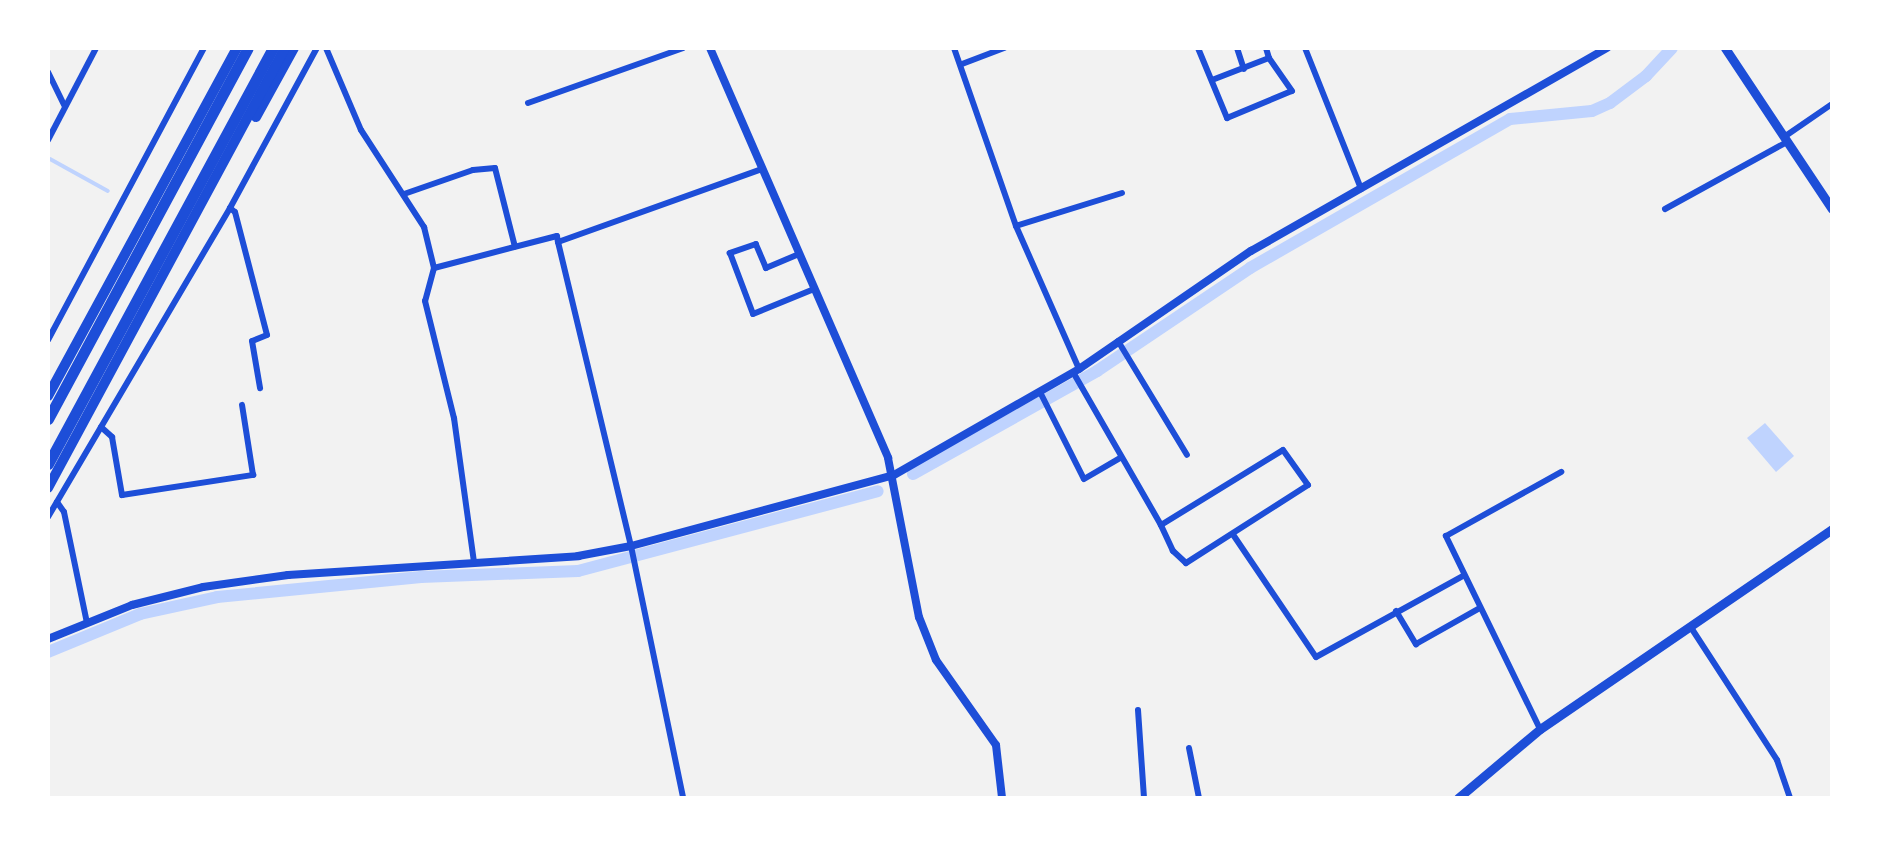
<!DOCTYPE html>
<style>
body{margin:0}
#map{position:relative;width:1880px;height:846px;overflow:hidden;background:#f2f2f2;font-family:Roboto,sans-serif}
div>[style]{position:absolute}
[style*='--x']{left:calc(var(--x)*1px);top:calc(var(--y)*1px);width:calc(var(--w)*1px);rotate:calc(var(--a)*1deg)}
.water>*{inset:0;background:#bfd3fe}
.stream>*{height:4px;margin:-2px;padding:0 2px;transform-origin:2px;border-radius:2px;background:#bfd3fe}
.canal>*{height:12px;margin:-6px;padding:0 6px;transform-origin:6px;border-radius:6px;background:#bfd3fe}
.minor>*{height:6px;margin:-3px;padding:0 3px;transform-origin:3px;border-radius:3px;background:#1d4ed8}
.tertiary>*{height:8px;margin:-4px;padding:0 4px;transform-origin:4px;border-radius:4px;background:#1d4ed8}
.secondary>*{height:9px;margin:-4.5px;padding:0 4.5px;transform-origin:4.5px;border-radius:4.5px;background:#1d4ed8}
.trunk>*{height:10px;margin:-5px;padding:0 5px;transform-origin:5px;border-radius:5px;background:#1d4ed8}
.motorway>*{height:11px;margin:-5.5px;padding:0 5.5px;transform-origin:5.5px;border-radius:5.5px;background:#1d4ed8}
span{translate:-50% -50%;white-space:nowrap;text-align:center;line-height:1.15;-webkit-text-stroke:9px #fff;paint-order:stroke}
.frame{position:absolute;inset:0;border:50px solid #fff;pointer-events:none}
</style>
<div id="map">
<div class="water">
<div style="clip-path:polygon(1765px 423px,1794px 456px,1776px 472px,1747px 438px)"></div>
</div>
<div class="stream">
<div style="--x:50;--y:159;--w:66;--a:28.9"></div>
</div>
<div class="canal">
<div style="--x:913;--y:474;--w:211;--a:-29.2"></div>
<div style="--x:1097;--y:371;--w:184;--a:-33.9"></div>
<div style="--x:1250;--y:268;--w:300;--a:-29.8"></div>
<div style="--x:1510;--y:119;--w:82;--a:-5.6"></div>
<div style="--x:1592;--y:111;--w:20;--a:-24"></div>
<div style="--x:1610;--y:103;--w:45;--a:-36.9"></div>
<div style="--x:1646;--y:76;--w:38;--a:-47"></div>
<div style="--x:48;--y:652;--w:100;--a:-22.4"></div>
<div style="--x:140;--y:614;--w:79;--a:-12.4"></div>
<div style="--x:217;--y:597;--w:205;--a:-5.6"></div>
<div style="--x:421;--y:577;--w:157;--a:-2.2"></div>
<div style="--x:578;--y:571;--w:310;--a:-14.9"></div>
</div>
<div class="minor">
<div style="--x:326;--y:48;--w:89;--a:66.9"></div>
<div style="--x:361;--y:130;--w:116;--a:57"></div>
<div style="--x:424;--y:227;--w:42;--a:76.3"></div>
<div style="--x:434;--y:268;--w:34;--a:105"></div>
<div style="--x:425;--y:301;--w:121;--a:76.1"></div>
<div style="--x:454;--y:418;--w:145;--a:82.1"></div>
<div style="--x:954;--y:48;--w:188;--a:70.8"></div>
<div style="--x:1016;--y:226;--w:156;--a:66.2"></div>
<div style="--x:1198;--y:48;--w:76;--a:67.5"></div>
<div style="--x:1227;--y:118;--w:70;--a:-22.6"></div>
<div style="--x:1292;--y:91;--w:40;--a:-124.9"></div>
<div style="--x:1237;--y:48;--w:22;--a:72"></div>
<div style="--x:1305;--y:48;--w:152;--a:68.3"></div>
<div style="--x:962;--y:64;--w:45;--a:-20.9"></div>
<div style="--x:48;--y:72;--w:37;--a:64"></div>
<div style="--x:1212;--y:80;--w:61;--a:-21.1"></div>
<div style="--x:1269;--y:58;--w:10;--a:-107"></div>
<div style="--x:528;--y:103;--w:164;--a:-19.5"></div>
<div style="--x:1784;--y:137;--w:58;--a:-34.5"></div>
<div style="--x:48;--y:140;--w:104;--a:-62.4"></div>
<div style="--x:404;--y:194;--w:73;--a:-19.2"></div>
<div style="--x:473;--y:170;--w:22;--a:-5"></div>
<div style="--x:495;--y:168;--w:81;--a:75.8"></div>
<div style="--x:230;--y:208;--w:6;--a:39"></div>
<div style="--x:235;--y:212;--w:127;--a:75.4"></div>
<div style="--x:267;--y:335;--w:16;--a:158"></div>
<div style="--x:252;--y:341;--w:48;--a:80.3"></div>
<div style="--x:1665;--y:209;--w:139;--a:-28.8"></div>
<div style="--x:1016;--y:226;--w:111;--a:-17.3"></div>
<div style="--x:558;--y:242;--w:313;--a:76.5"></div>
<div style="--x:631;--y:546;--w:257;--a:78.3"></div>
<div style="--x:799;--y:254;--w:36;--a:157"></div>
<div style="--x:766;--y:268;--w:26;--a:-113"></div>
<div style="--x:756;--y:244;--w:28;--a:161"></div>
<div style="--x:730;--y:253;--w:65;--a:69.3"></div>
<div style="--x:753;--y:314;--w:66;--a:-22.3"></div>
<div style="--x:434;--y:268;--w:127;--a:-14.6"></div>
<div style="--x:557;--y:236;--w:6;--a:81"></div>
<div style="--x:558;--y:242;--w:217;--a:-19.7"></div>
<div style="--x:48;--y:340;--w:331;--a:-61.9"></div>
<div style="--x:1118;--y:341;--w:133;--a:58.8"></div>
<div style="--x:1073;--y:372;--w:177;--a:60.1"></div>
<div style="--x:1161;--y:525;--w:143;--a:-31.6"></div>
<div style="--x:1283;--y:450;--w:43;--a:54.5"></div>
<div style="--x:1308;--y:485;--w:145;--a:147.4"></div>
<div style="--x:1186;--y:563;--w:18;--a:-137"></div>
<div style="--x:1173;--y:551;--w:29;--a:-115"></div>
<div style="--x:1040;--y:392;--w:97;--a:63.2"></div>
<div style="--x:1084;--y:479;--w:42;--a:-30.3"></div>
<div style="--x:101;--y:427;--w:15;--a:42"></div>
<div style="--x:112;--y:437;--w:59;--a:80.2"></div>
<div style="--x:122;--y:495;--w:133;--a:-8.7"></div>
<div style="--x:253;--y:475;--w:71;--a:-98.9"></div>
<div style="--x:57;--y:502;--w:12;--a:55"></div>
<div style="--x:64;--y:512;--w:113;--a:78.3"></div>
<div style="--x:48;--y:517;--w:359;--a:-59.5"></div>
<div style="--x:230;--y:208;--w:182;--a:-61.5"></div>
<div style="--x:1234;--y:536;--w:146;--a:55.9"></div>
<div style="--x:1316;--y:657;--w:168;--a:-28.9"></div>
<div style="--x:1396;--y:611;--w:39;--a:59"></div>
<div style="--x:1416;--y:644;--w:73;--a:-29.4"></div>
<div style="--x:1690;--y:626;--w:160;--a:57"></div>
<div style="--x:1777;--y:760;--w:40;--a:71.1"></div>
<div style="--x:1138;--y:710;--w:88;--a:86.1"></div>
<div style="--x:1540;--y:729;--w:215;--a:-116"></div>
<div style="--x:1446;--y:536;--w:132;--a:-29.1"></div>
<div style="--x:1189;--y:748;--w:51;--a:78.7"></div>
</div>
<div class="tertiary">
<div style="--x:710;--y:48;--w:447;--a:66.5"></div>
<div style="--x:888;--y:458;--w:162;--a:79"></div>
<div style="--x:919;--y:617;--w:46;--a:68.4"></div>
<div style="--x:936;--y:660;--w:104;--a:54.8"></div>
<div style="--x:996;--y:745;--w:53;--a:83.5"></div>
<div style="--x:48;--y:639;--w:91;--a:-22"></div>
<div style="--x:132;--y:605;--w:73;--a:-14.2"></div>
<div style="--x:203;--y:587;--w:86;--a:-8"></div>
<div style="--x:288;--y:575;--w:291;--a:-3.7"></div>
<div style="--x:578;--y:556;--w:54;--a:-10.7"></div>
<div style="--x:631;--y:546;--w:272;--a:-15.1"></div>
<div style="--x:894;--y:475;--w:213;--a:-29.8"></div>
<div style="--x:1079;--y:369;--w:209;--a:-34.5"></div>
<div style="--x:1251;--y:251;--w:410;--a:-29.7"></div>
</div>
<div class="secondary">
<div style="--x:1725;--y:48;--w:193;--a:56.4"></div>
<div style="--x:1458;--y:798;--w:107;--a:-40.1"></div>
<div style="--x:1540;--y:729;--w:354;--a:-34.4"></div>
</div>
<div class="trunk">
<div style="--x:256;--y:117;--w:79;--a:-61.2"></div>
<div style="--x:48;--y:396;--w:396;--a:-61.5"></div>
<div style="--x:48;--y:488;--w:500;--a:-61.7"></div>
</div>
<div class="motorway">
<div style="--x:48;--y:419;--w:421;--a:-61.7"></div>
<div style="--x:48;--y:464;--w:473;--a:-61.6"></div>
</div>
<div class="frame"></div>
</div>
